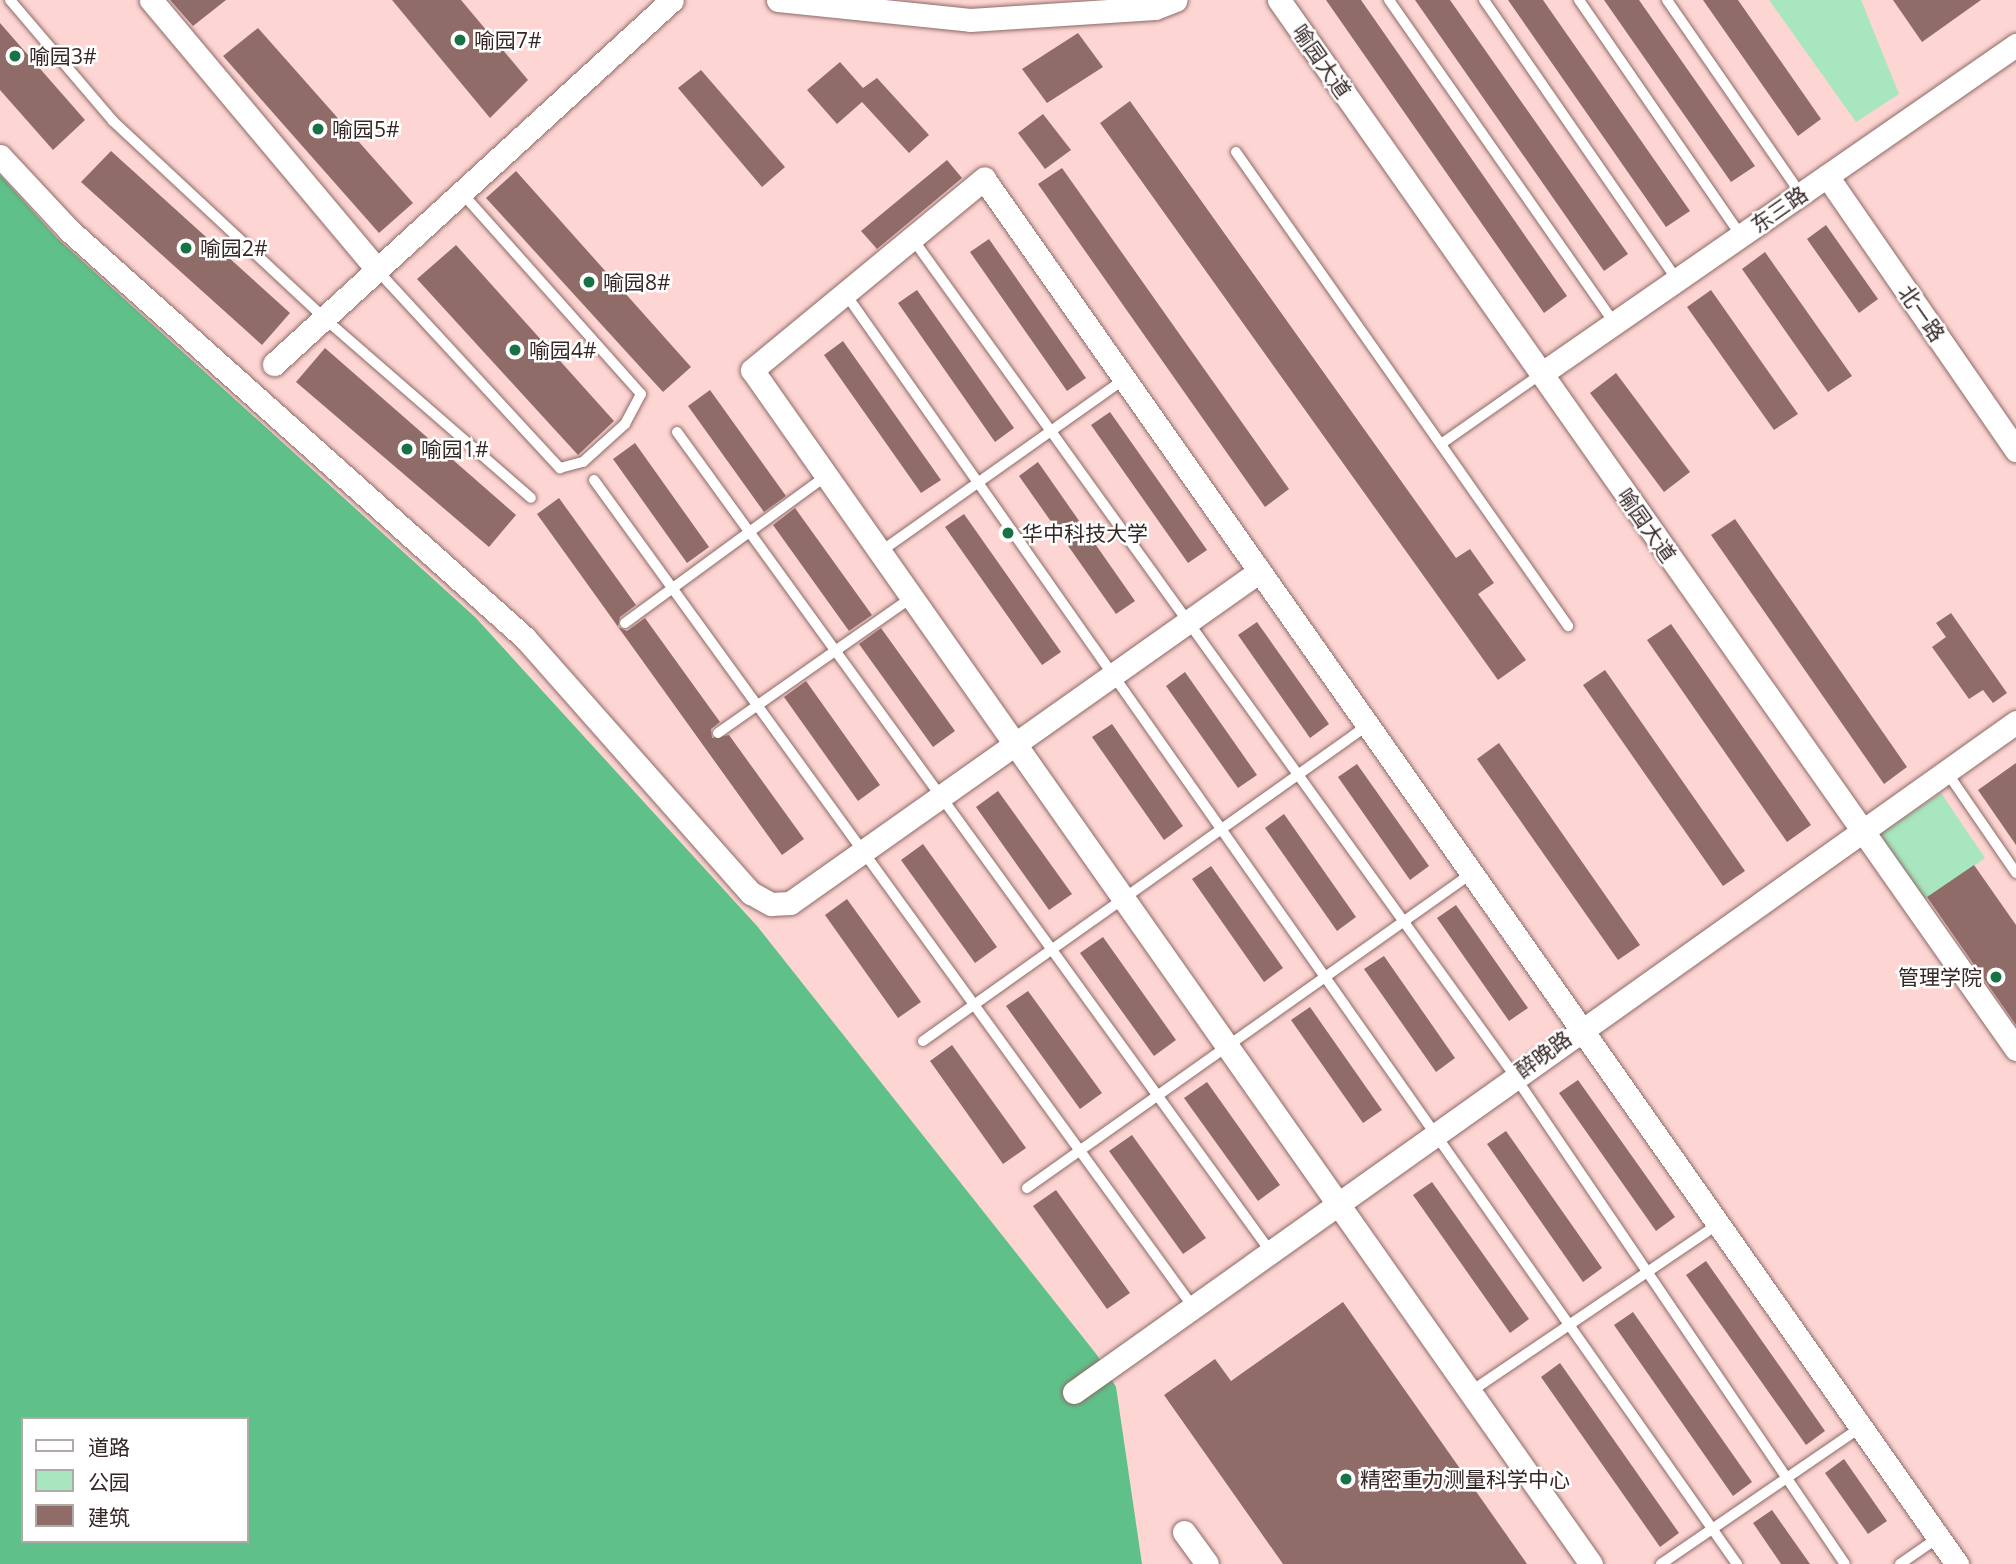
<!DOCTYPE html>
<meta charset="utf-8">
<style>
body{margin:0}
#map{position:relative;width:2016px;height:1564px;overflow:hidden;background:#fae1df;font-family:"Open Sans","Noto Sans SC",sans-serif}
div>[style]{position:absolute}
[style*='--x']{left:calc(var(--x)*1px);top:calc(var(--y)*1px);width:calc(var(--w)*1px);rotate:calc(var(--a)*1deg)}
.built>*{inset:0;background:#fdd5d2}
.green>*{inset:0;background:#a8e6bf}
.forest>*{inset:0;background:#5fc189}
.building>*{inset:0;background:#906c69}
.roads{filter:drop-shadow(0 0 2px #8d6a67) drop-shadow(0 0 2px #8d6a67)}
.lane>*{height:10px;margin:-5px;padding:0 5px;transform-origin:5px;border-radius:5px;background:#fff}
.street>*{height:23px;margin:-11.5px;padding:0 11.5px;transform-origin:11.5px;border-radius:11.5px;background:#fff}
.dots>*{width:19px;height:19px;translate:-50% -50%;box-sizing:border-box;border:4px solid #fff;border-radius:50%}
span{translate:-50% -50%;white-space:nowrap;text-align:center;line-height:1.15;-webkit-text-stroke:5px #fff;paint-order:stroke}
.poi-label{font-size:21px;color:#362726}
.left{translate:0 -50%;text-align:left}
.right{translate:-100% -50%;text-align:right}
.street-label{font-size:21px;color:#362726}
.legend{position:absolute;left:21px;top:1417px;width:228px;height:126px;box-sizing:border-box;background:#fff;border:2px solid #afa9a8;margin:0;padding:9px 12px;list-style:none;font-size:21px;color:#362726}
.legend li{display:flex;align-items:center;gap:14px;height:35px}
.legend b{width:35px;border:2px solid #afa9a8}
</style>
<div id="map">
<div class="built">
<div style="clip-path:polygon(0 0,2016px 0,2016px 1564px,393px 1564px,0 1066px)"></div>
</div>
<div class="green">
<div style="clip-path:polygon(1769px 0,1861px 0,1899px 94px,1856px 122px)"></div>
<div style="clip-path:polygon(1941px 793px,1985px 858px,1924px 900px,1877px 836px)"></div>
</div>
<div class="forest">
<div style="clip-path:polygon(evenodd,0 175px,57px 238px,475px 617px,757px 926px,1097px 1355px,1116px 1387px,1142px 1564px,0 1564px,0 175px,23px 1419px,247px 1419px,247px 1541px,23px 1541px,23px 1419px)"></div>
</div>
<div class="building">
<div style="clip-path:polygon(170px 0,226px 0,193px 26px)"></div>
<div style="clip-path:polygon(392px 0,461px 0,528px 80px,490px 118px)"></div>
<div style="clip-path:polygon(1326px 0,1361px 0,1567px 296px,1544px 313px)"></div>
<div style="clip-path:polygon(1415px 0,1450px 0,1628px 254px,1604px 271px)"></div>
<div style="clip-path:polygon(1508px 0,1543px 0,1690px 211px,1666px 227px)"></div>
<div style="clip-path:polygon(1604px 0,1639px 0,1755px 166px,1731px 182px)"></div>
<div style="clip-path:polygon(1703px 0,1738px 0,1821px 119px,1798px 136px)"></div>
<div style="clip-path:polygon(1893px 0,1981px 0,1922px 42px)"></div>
<div style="clip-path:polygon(0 23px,85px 120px,53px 150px,0 90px)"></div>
<div style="clip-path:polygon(258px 28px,413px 203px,379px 233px,223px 56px)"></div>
<div style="clip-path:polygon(1078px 33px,1103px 67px,1047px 103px,1022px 69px)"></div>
<div style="clip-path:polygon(840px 62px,863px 88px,877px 78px,929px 135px,909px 153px,862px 102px,837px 124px,807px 90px)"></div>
<div style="clip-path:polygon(701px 70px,785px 167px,762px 187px,678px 88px)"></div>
<div style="clip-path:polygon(1130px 101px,1456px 558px,1470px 549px,1494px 583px,1478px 594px,1526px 660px,1498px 680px,1100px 123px)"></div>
<div style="clip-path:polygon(1043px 114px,1071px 150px,1045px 169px,1018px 133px)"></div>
<div style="clip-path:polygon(111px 151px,290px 313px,262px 345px,81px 182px)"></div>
<div style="clip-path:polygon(947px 160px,962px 178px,877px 249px,861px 231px)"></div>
<div style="clip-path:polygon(1062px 168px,1289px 489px,1265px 507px,1038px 184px)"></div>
<div style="clip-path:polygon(516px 171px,691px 367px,663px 392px,486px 198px)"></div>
<div style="clip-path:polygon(1826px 225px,1878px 299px,1859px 313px,1807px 239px)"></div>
<div style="clip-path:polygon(989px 239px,1086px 378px,1067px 391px,970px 252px)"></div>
<div style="clip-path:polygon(456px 245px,614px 421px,578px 455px,417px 279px)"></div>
<div style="clip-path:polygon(1765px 252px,1852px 376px,1828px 392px,1742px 269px)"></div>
<div style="clip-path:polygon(917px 290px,1014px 428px,995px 442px,898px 303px)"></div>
<div style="clip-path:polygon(1711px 290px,1798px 414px,1774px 430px,1687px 307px)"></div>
<div style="clip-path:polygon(843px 341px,941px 480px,921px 493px,824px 355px)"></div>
<div style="clip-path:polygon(325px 348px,516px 515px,489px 547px,296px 382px)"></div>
<div style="clip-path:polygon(1616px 373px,1690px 472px,1664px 492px,1590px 393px)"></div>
<div style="clip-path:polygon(710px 390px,786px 496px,764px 512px,688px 406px)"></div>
<div style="clip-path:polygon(1110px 412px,1207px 550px,1188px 563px,1091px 425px)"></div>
<div style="clip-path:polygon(635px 443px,709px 547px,687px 563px,613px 459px)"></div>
<div style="clip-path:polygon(1038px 462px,1135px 601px,1116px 614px,1019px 476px)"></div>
<div style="clip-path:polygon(559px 498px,636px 605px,620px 617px,618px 627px,627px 631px,645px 618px,720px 722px,711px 729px,712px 738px,729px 735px,804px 839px,782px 855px,537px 514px)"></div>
<div style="clip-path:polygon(795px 508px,872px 615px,849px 631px,773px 525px)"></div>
<div style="clip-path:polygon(964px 514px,1061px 652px,1042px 665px,945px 527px)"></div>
<div style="clip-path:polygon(1735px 519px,1907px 767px,1884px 784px,1711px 535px)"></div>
<div style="clip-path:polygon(1951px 613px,2007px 693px,1993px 703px,1983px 690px,1969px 699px,1932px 647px,1946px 637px,1936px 623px)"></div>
<div style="clip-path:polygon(1257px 622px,1329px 724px,1310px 738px,1238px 635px)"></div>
<div style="clip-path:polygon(1671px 624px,1811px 825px,1787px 842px,1647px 640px)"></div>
<div style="clip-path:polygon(881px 628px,955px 731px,933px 747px,859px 644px)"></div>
<div style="clip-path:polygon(1605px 670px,1745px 871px,1723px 886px,1583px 685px)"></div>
<div style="clip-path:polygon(1185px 672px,1257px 775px,1238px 788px,1166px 686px)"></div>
<div style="clip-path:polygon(806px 681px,880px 785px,858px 801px,784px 697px)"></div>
<div style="clip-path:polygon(1112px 724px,1183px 826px,1164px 840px,1092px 737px)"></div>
<div style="clip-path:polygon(1499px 743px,1640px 945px,1618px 960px,1477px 759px)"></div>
<div style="clip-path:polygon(2016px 763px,2016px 845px,1978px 790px)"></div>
<div style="clip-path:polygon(1357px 764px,1429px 866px,1410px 880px,1338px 777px)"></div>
<div style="clip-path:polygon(998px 791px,1072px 894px,1049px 910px,976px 807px)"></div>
<div style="clip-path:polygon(1284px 814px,1356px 917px,1337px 931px,1265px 828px)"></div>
<div style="clip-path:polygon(923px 844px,997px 947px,975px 963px,901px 860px)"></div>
<div style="clip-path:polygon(1974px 865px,2016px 925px,2016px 1025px,1927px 897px)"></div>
<div style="clip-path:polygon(1211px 866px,1283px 968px,1264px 982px,1192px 879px)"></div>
<div style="clip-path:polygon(847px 899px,921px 1002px,898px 1018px,825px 915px)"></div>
<div style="clip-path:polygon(1456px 905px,1528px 1008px,1509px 1021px,1437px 918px)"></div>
<div style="clip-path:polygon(1103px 937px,1176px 1040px,1154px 1056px,1080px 953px)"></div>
<div style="clip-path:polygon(1384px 956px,1455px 1058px,1436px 1072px,1364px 969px)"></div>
<div style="clip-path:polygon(1028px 991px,1102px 1093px,1080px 1109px,1006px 1006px)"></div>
<div style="clip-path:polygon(1310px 1007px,1382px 1110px,1363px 1123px,1291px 1020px)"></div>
<div style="clip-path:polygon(952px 1045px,1026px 1148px,1003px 1164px,930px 1061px)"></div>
<div style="clip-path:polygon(1578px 1080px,1675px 1217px,1656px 1231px,1559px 1093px)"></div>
<div style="clip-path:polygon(1207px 1082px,1280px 1185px,1258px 1201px,1184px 1098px)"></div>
<div style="clip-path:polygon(1506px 1131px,1602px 1268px,1583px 1282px,1487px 1144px)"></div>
<div style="clip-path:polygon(1132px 1135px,1206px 1238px,1183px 1254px,1109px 1151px)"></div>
<div style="clip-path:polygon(1432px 1182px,1529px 1319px,1510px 1333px,1413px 1195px)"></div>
<div style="clip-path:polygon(1056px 1190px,1130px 1293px,1107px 1309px,1033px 1206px)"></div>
<div style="clip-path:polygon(1706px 1261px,1825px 1431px,1806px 1445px,1686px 1275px)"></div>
<div style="clip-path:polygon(1343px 1302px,1527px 1564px,1283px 1564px,1164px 1395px,1215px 1359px,1231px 1381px)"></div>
<div style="clip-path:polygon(1633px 1312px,1752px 1482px,1733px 1496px,1614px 1325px)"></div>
<div style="clip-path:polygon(1560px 1363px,1679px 1533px,1660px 1547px,1541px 1377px)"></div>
<div style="clip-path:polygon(1844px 1459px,1887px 1521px,1868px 1534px,1825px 1473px)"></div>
<div style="clip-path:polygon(1772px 1510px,1810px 1564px,1781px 1564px,1753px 1523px)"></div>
</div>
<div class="roads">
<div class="lane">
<div style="--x:10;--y:0;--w:159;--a:49.6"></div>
<div style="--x:113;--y:121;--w:289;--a:43"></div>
<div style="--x:324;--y:318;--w:274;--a:41"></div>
<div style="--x:1389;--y:0;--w:394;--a:55.1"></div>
<div style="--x:1484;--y:0;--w:340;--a:55.4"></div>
<div style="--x:1579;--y:0;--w:286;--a:55.5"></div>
<div style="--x:1667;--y:0;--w:236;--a:55.4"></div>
<div style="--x:1236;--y:152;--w:579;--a:54.99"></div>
<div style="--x:912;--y:238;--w:1031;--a:54.27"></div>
<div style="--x:1514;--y:1075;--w:590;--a:55.91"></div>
<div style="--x:377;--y:270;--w:270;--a:47.3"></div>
<div style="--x:560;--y:468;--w:24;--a:-15"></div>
<div style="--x:583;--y:462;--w:57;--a:-42.1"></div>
<div style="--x:625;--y:424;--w:34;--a:-62"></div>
<div style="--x:641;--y:394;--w:271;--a:-131.7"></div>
<div style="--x:845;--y:293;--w:1553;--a:54.94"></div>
<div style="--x:677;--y:432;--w:1011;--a:54.09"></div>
<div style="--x:1441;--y:444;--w:122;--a:-35"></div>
<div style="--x:594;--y:480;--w:1021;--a:54.08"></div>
<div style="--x:880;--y:552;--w:299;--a:-35.3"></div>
<div style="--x:625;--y:623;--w:249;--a:-36.2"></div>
<div style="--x:718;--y:733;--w:237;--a:-35"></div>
<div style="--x:1946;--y:771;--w:124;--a:55.5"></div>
<div style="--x:923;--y:1041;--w:546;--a:-35.38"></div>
<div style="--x:1027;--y:1188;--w:545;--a:-35.29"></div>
<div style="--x:1470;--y:1392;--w:300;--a:-34.1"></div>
<div style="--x:1661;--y:1564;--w:242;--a:-34.4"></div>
<div style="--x:1900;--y:1564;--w:47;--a:-34.7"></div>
</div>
<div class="street">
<div style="--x:151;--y:0;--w:351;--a:50"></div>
<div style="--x:778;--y:0;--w:193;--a:5.9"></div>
<div style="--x:970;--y:20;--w:185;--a:-3.7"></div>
<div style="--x:1155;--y:8;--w:22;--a:-21"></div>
<div style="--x:1279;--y:0;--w:1282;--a:54.91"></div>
<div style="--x:0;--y:156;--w:103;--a:47"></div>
<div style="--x:70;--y:231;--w:610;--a:41.81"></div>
<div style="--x:525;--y:638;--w:341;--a:48.5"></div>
<div style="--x:751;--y:893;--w:23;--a:29"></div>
<div style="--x:771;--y:904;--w:19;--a:-3"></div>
<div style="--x:790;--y:903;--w:575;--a:-35.24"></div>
<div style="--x:1827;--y:176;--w:333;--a:55.4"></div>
<div style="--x:274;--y:364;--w:539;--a:-42.45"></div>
<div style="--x:1541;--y:374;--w:578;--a:-34.71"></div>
<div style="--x:1074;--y:1392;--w:1156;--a:-35.42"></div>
<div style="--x:1184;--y:1532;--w:39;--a:54"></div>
<div style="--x:1591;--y:1564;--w:1459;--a:-125.09"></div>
<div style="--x:752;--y:370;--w:301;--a:-39.5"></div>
<div style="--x:984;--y:179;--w:1693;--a:54.91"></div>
</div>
</div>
<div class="dots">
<div style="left:460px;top:40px;background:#177246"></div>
<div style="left:15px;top:56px;background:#177246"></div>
<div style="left:318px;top:129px;background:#177246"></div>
<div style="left:186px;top:248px;background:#177246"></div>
<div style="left:589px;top:282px;background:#177246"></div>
<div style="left:515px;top:350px;background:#177246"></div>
<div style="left:407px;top:449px;background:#177246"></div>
<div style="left:1008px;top:533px;background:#177246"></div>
<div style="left:1996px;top:977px;background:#177246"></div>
<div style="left:1346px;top:1479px;background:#177246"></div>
</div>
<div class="poi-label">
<span class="left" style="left:474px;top:40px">喻园7#</span>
<span class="left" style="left:29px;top:56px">喻园3#</span>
<span class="left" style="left:332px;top:129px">喻园5#</span>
<span class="left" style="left:200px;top:248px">喻园2#</span>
<span class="left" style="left:603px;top:282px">喻园8#</span>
<span class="left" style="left:529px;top:350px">喻园4#</span>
<span class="left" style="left:421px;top:449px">喻园1#</span>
<span class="left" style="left:1022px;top:533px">华中科技大学</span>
<span class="right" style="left:1982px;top:977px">管理学院</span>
<span class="left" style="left:1360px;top:1479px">精密重力测量科学中心</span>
</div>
<div class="street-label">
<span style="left:1322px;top:61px;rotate:55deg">喻园大道</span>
<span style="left:1779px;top:209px;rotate:-35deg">东三路</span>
<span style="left:1922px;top:313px;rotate:55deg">北一路</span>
<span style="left:1647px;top:525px;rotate:55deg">喻园大道</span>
<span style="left:1543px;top:1054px;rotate:-36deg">醉晚路</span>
</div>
<ul class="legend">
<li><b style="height:9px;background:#fff"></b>道路</li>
<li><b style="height:19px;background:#a8e6bf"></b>公园</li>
<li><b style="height:19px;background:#906c69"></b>建筑</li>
</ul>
</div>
